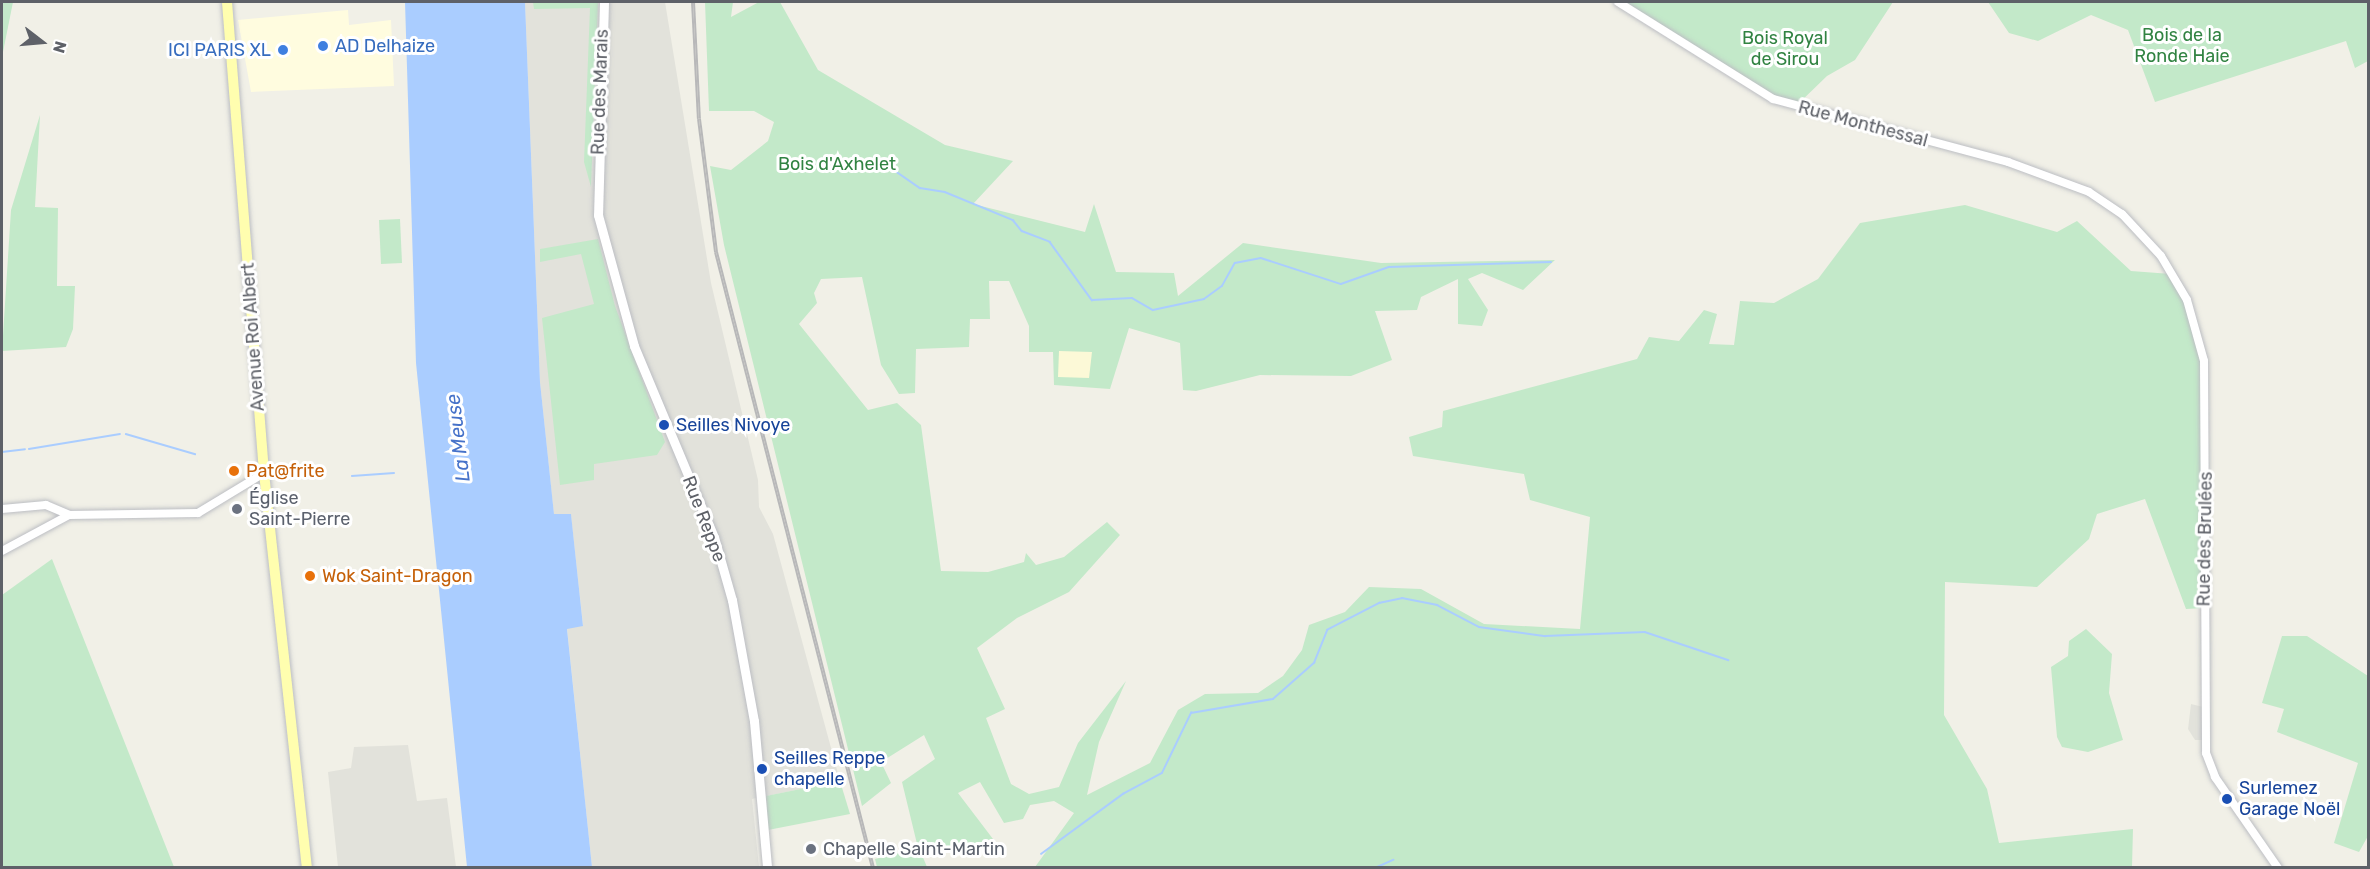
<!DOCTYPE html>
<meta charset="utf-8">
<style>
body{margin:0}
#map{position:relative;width:2370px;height:869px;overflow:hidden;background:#f1f0e7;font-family:Rubik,sans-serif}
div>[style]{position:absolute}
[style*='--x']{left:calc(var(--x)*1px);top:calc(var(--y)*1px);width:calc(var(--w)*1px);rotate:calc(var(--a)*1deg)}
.commercial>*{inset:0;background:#fffcdf}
.industrial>*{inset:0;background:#e2e2db}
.green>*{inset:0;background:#c3e9c9}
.sand>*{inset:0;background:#fcf9d7}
.water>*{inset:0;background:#aacdff}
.stream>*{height:1.5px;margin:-0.75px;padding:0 0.75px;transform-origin:0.75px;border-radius:0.75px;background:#aacdff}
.roads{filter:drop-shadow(0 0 2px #bcbec3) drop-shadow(0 0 2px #bcbec3)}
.tertiary>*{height:8px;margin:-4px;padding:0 4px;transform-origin:4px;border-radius:4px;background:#fff}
.secondary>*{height:9px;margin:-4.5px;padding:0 4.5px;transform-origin:4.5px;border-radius:4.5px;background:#fff}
.primary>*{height:10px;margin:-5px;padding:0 5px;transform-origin:5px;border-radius:5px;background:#fffeaf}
.rail>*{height:4px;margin-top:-2px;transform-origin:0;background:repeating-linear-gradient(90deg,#fff 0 4.5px,#b8b8b9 0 9px);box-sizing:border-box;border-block:2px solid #b8b8b9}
.dots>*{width:16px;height:16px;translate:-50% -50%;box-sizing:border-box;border:3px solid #fff;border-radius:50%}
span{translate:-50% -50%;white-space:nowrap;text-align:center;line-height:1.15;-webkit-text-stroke:6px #fff;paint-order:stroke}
.park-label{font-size:18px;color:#318342}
.shop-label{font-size:18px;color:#366cbe}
.left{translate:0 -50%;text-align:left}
.right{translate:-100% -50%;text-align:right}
.street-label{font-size:18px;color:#5e6168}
.transit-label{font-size:18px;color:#164399}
.food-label{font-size:18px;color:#c56008}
.worship-label{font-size:18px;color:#5b616d}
.water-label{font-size:20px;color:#4672c9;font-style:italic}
.frame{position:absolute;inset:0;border:3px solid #5e6168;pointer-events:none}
.north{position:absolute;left:12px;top:12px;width:60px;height:60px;-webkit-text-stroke:4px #fff;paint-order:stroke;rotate:106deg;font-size:16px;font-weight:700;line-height:24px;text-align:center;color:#5e6168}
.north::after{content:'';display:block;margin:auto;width:21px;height:27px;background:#5e6168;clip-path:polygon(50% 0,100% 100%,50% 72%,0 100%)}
</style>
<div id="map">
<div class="commercial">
<div style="clip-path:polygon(348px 10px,349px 25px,391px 20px,394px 86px,251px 92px,238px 20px)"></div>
</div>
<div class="industrial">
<div style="clip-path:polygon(525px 2px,665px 2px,711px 283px,758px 480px,759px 507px,773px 534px,840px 781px,752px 799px,759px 867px,592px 867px,567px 628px,583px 625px,571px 515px,554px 515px,540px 382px)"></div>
<div style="clip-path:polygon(2191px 704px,2203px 707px,2204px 740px,2195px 740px,2188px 729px)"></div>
<div style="clip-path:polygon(408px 745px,417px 801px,447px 798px,456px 867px,338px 867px,328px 772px,351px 768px,354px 747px)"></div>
</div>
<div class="green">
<div style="clip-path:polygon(2px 2px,13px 2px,2px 57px)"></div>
<div style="clip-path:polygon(533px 2px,598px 2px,591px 187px,584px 162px,590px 8px,534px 9px)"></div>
<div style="clip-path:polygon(705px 2px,733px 2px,731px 17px,759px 2px,780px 2px,818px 70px,945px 145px,1013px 161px,973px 204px,1085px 232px,1094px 204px,1116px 272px,1174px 273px,1178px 296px,1243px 243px,1381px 263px,1555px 260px,1523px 290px,1482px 273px,1468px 279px,1488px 310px,1482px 326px,1458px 324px,1458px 279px,1421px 297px,1417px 310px,1375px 311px,1392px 360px,1351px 376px,1260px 375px,1196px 391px,1183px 390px,1180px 343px,1129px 328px,1110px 389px,1054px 385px,1053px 352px,1029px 352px,1029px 326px,1009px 281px,989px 281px,990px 319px,970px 319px,969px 347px,916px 349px,915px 393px,899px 394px,881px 365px,862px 277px,821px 279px,814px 293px,817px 303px,799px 324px,868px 410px,897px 403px,921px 425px,941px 571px,988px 572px,1024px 562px,1026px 553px,1036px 565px,1064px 557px,1107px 522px,1120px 535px,1069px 592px,1017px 618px,977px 648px,1005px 709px,986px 718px,1011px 784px,1029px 794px,1059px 787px,1078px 743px,1126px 681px,1099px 742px,1087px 795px,1150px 763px,1178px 710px,1205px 694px,1258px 693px,1283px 676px,1302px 650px,1309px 625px,1345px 612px,1369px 587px,1421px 589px,1484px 624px,1580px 629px,1590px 517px,1530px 500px,1524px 474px,1413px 456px,1409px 437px,1442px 427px,1443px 411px,1637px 359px,1649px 337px,1679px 341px,1704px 310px,1717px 314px,1709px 344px,1734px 345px,1740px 301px,1774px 303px,1818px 279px,1860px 223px,1965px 205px,2057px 232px,2077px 221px,2131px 271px,2171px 274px,2187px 300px,2204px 361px,2204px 608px,2186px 609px,2145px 499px,2097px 514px,2089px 539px,2037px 587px,1945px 582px,1944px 715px,1987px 789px,1999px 843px,2133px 829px,2132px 867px,1035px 867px,1074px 813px,1054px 801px,1030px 805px,1023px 819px,1004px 823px,980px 782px,958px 793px,993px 839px,942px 852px,919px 848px,927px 867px,877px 867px,875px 859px,918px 848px,902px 782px,935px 759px,924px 735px,881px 762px,891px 783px,862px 806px,724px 245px,710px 166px,731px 170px,768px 141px,774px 122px,754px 111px,709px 111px)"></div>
<div style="clip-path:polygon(1618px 2px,1893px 2px,1855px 60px,1827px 76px,1796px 106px,1773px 99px)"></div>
<div style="clip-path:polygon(1988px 2px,2368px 2px,2368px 61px,2355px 68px,2346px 41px,2155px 102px,2128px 30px,2091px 15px,2038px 41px,2009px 33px)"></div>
<div style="clip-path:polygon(40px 115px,35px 207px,58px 208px,57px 286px,75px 286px,73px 329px,66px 347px,2px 351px,11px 210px)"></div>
<div style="clip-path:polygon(400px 219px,402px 263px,381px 264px,379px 220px)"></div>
<div style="clip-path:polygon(598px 239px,615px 306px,665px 442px,657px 455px,594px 464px,594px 480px,560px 485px,542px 318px,594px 304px,581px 254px,540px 262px,540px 249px)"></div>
<div style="clip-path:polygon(52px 559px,174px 867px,2px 867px,2px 595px)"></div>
<div style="clip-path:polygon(2086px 629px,2112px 654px,2109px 693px,2123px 740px,2088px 752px,2062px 747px,2057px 737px,2051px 667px,2068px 656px,2069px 641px)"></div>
<div style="clip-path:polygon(2282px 636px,2307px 636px,2368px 676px,2368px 836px,2359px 852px,2334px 843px,2358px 763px,2277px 732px,2284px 709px,2262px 703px)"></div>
<div style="clip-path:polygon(840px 781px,850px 814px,768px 830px,766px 796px)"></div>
</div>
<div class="sand">
<div style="clip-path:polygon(1059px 351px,1092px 352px,1089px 378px,1058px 377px)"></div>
</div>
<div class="water">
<div style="clip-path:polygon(405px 2px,525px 2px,540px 382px,554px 514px,571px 514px,583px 626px,567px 629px,592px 867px,467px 867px,416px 363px)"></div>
</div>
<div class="stream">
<div style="--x:884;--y:163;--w:44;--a:34.8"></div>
<div style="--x:920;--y:188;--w:25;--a:9"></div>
<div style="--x:945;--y:192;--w:74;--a:22.4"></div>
<div style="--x:1013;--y:220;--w:14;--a:51"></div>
<div style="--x:1022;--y:231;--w:30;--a:21"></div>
<div style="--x:1050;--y:242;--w:72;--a:54.1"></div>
<div style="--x:1092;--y:300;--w:40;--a:-2.9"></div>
<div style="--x:1132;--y:298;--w:24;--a:30"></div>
<div style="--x:1153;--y:310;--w:52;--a:-12.2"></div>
<div style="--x:1204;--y:299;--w:22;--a:-36"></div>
<div style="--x:1222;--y:286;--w:26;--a:-61"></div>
<div style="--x:1235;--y:263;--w:26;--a:-11"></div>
<div style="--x:1261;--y:258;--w:84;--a:18"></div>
<div style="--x:1341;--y:284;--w:51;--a:-19.5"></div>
<div style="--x:1389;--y:267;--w:162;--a:-1.8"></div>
<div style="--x:126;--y:434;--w:72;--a:16.2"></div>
<div style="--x:29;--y:449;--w:92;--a:-9.4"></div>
<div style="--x:2;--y:452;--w:23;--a:-7"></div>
<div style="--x:298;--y:476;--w:21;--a:5"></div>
<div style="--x:352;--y:476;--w:42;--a:-4.1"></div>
<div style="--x:1041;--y:854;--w:102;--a:-36.2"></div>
<div style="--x:1123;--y:794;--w:44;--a:-28.3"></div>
<div style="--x:1162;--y:773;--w:67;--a:-64.2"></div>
<div style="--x:1191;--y:713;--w:83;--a:-9.7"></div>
<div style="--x:1273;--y:699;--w:55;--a:-41.3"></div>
<div style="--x:1314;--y:663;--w:35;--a:-68"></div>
<div style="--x:1327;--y:630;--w:59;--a:-27.4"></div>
<div style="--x:1379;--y:603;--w:24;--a:-12"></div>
<div style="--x:1402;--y:598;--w:36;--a:11"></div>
<div style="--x:1437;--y:605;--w:47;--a:27.6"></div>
<div style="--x:1479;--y:627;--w:67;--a:7.8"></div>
<div style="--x:1545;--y:636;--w:100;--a:-2.3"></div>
<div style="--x:1645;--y:632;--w:88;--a:18.6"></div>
<div style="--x:1375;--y:868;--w:20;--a:-24"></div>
</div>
<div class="roads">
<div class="tertiary">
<div style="--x:1618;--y:2;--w:183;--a:32"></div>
<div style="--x:1773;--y:99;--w:243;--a:15"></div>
<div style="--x:2008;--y:162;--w:86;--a:20.3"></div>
<div style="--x:2089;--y:192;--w:40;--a:34"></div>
<div style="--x:2122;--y:214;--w:57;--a:47.1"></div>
<div style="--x:2161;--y:256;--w:51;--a:59.4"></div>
<div style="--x:2187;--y:300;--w:63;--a:74.4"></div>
<div style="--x:2204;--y:361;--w:392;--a:89.7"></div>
<div style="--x:2206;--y:753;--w:26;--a:69"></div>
<div style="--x:2215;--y:777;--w:111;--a:55.3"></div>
<div style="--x:2;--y:509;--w:44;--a:-5.2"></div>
<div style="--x:46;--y:505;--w:25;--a:23"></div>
<div style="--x:69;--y:515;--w:129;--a:-0.9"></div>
<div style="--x:198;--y:513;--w:77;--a:-31.2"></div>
<div style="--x:2;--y:551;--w:76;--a:-28.2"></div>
</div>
<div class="secondary">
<div style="--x:604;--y:2;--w:213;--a:91.6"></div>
<div style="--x:598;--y:215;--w:136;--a:74.6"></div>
<div style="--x:634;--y:346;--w:207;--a:67.3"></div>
<div style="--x:714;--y:537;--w:66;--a:74.1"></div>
<div style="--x:732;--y:600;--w:123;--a:79.7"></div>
<div style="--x:754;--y:721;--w:148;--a:84.9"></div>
</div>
<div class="primary">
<div style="--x:227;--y:2;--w:472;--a:85.5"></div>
<div style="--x:264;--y:473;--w:397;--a:83.8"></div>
</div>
</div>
<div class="rail">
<div style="--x:693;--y:2;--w:117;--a:87.1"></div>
<div style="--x:699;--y:119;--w:134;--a:82.7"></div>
<div style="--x:716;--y:252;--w:636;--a:75.7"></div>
</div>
<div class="dots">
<div style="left:323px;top:46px;background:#3f7fe0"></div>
<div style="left:283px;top:50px;background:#3f7fe0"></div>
<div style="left:664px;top:425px;background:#1a4fb4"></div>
<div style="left:234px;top:471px;background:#e8710a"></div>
<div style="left:237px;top:509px;background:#6b7280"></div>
<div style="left:310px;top:576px;background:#e8710a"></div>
<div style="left:762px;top:769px;background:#1a4fb4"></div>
<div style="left:2227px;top:799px;background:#1a4fb4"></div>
<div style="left:811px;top:849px;background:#6b7280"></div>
</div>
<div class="park-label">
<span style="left:2182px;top:46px">Bois de la<br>Ronde Haie</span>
<span style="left:1785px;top:49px">Bois Royal<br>de Sirou</span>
<span style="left:837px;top:164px">Bois d'Axhelet</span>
</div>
<div class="shop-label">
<span class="left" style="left:335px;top:46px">AD Delhaize</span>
<span class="right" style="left:271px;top:50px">ICI PARIS XL</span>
</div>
<div class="street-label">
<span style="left:600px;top:92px;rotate:-88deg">Rue des Marais</span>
<span style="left:1863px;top:124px;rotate:15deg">Rue Monthessal</span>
<span style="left:253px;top:337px;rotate:-94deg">Avenue Roi Albert</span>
<span style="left:704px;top:519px;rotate:69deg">Rue Reppe</span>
<span style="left:2205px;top:539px;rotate:-89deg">Rue des Brulées</span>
</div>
<div class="transit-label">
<span class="left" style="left:676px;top:425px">Seilles Nivoye</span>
<span class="left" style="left:774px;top:769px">Seilles Reppe<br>chapelle</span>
<span class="left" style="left:2239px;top:799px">Surlemez<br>Garage Noël</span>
</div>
<div class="food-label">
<span class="left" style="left:246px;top:471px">Pat@frite</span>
<span class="left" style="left:322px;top:576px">Wok Saint-Dragon</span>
</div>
<div class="worship-label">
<span class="left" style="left:249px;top:509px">Église<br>Saint-Pierre</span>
<span class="left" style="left:823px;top:849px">Chapelle Saint-Martin</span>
</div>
<div class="water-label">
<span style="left:458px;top:438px;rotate:-97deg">La Meuse</span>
</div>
<div class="frame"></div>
<div class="north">N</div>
</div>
